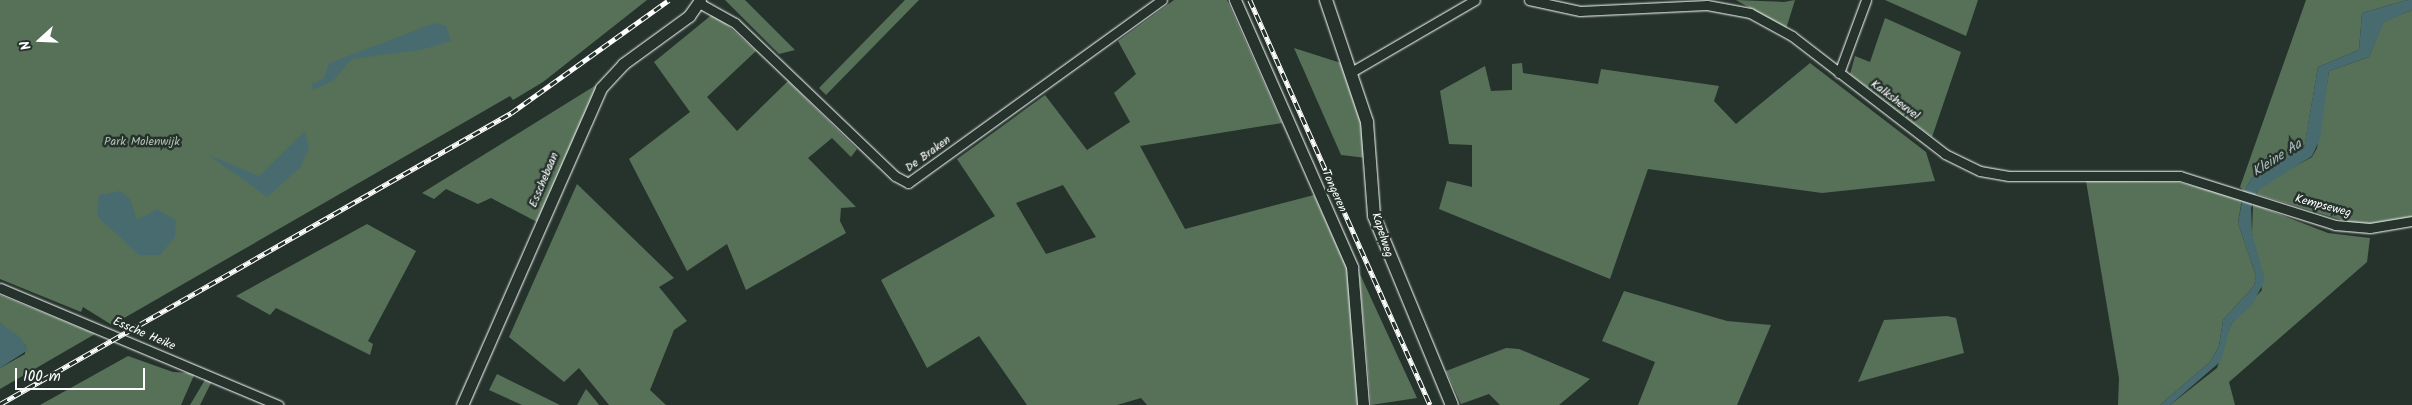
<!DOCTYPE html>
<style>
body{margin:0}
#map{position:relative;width:2412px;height:405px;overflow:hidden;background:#26332d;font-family:Kalam,sans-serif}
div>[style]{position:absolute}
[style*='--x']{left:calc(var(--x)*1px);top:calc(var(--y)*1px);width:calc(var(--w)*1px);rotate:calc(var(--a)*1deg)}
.green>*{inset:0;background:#577158}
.water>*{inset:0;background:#486b6f}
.roads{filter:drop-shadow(0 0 1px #fff) drop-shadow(0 0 1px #fff)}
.minor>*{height:9px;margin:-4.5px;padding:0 4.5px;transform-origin:4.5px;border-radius:4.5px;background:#26332d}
.tertiary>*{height:11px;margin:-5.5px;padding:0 5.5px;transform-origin:5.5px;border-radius:5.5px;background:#26332d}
.secondary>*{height:12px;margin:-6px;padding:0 6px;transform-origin:6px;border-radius:6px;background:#26332d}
.rail>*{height:4.5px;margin-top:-2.25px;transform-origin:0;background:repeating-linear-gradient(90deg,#26332d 0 8px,#fff 0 16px);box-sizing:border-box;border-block:1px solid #fff}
span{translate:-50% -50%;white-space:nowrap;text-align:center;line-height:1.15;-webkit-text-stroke:5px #26332d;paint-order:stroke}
.street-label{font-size:12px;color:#fff}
.park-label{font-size:12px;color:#b3bfb4}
.water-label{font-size:14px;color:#adbcbe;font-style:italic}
.north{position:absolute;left:15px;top:15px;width:50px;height:50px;-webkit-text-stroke:4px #26332d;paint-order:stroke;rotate:250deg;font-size:14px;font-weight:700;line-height:20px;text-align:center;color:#fff}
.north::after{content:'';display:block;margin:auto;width:18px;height:22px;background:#fff;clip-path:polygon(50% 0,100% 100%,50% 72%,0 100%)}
.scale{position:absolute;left:15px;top:368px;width:130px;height:22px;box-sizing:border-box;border:2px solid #fff;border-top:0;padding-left:6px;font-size:15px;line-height:18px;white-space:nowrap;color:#fff;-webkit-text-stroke:4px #26332d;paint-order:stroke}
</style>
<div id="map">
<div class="green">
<div style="clip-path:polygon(0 0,647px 0,543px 82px,513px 100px,510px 96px,112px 325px,83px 307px,81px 312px,0 279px)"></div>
<div style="clip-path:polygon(725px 0,745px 0,795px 50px,779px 54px)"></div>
<div style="clip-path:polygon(905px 0,919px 0,826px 95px,819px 88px)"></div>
<div style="clip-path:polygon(evenodd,1174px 0,1227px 0,1282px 123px,1140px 146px,1185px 229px,1314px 195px,1350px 275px,1358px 405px,1147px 405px,1141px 398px,1117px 405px,1027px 405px,979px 336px,927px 368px,881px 280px,995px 216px,957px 159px,1045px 95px,1087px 150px,1130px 122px,1114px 93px,1136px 74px,1118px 41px,1174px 0,1063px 185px,1096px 237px,1046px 254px,1016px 203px,1063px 185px)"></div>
<div style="clip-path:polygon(1736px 0,1784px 2px,1795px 0,1786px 29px)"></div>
<div style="clip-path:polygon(1885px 0,1978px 0,1966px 36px)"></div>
<div style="clip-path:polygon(2306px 0,2407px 0,2362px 13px,2359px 50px,2318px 67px,2304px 149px,2252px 178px,2244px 191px,2240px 187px)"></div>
<div style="clip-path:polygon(2412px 10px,2412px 218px,2381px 225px,2355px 224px,2256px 194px,2259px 186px,2312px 157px,2317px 148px,2329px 71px,2369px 57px,2383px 22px)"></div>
<div style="clip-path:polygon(714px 13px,756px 51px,707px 97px,737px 131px,788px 81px,857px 149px,851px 157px,832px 138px,808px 158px,856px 207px,841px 208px,840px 221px,846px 233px,746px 290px,727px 244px,687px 271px,629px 159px,690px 112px,654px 62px)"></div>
<div style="clip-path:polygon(1885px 18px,1961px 52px,1932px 137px,1850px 74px,1855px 56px,1870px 62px)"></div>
<div style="clip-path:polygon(1294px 48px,1344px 64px,1362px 115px,1367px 158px,1341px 155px)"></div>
<div style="clip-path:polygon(1522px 63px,1523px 73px,1598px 84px,1601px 69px,1719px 86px,1714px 101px,1736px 124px,1810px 63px,1926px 152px,1935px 181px,1822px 193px,1648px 169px,1610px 279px,1439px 209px,1447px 181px,1472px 187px,1472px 145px,1449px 144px,1440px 91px,1485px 66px,1491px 91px,1512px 90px,1512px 64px)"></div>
<div style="clip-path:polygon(601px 82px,537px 222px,491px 198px,478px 204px,446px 189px,434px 199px,422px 193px)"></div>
<div style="clip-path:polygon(2086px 181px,2178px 182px,2242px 199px,2238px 223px,2256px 276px,2254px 286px,2223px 320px,2219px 346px,2210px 362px,2160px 405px,2118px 405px,2119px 378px)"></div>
<div style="clip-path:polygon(577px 184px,674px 278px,659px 287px,687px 321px,674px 330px,650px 390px,666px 405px,609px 405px,579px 368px,564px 382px,509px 337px)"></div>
<div style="clip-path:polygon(2253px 204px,2328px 233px,2370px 238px,2367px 262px,2229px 382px,2235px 405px,2170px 405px,2217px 368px,2231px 324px,2262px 290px,2252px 233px)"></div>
<div style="clip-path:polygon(367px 224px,416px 251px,368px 341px,373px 344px,370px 355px,276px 308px,270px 315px,236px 296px)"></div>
<div style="clip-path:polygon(1359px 272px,1417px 398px,1371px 405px)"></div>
<div style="clip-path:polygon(1624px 291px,1727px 321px,1771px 325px,1737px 405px,1638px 405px,1655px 362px,1602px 341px)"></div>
<div style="clip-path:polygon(0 295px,17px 302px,95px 334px,0 389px,0 368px,25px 354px,26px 346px,0 323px)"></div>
<div style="clip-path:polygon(1947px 316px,1956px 318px,1964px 353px,1858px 382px,1884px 320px)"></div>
<div style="clip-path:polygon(1506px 348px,1519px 349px,1590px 379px,1559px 405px,1500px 405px,1489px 394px,1461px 404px,1446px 371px)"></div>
<div style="clip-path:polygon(128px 356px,173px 372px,195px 373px,181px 405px,40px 405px)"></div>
<div style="clip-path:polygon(497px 374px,560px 405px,522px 405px,489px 390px)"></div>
<div style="clip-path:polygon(206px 378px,212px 381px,200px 405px,190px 405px)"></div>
<div style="clip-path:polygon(586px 389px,596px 401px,599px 405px,577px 405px)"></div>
</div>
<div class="water">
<div style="clip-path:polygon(2407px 0,2412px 0,2412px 10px,2384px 22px,2369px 57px,2329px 71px,2320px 139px,2312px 156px,2257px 191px,2251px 208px,2252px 233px,2265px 280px,2252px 305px,2231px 324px,2221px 361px,2170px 405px,2160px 405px,2210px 362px,2219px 346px,2223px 320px,2254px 286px,2256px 276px,2238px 223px,2244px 191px,2252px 178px,2304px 148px,2318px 67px,2359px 50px,2362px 13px)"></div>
<div style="clip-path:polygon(435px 23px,446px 26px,451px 41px,421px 50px,352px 59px,333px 81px,313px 90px,312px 84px,324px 78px,329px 63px)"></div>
<div style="clip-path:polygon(305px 131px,309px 148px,300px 168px,267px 197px,207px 154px,259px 176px)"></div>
<div style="clip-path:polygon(120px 191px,130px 199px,137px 220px,157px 209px,176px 220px,175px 237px,160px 255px,139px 255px,97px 216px,99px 195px)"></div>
<div style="clip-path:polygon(0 323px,20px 337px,28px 350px,0 368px)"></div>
</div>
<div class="roads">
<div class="minor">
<div style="--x:1529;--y:0;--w:52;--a:12.2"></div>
<div style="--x:1580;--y:11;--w:127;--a:-2.7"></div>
<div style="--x:1707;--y:5;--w:44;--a:10.5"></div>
<div style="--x:1750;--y:13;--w:48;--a:28.7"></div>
<div style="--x:1792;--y:36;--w:193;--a:37.6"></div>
<div style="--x:1945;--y:154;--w:39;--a:26"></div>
<div style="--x:1980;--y:171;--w:29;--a:10"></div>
<div style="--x:2009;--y:176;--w:171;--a:0"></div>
<div style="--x:2180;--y:176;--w:163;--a:17.5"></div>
<div style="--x:2335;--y:225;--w:35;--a:5"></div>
<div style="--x:2370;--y:228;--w:43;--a:-9.5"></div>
<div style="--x:699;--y:3;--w:41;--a:29.1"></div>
<div style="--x:735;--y:23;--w:221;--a:43.7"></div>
<div style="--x:895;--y:176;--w:15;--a:28"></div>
<div style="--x:908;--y:183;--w:313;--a:-35.8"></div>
<div style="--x:1353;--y:71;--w:141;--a:-30.2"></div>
<div style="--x:1839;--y:73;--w:78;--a:-69.7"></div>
<div style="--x:0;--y:288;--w:302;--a:22.8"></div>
</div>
<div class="tertiary">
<div style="--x:1235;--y:0;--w:292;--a:66.3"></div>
<div style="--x:1352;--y:267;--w:138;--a:85.4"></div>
<div style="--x:462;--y:405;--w:346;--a:-66.3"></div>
<div style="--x:601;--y:88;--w:33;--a:-47"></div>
<div style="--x:623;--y:64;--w:82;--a:-36"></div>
<div style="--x:689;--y:16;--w:19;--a:-55"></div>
</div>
<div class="secondary">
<div style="--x:1326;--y:0;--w:129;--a:71.4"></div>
<div style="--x:1367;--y:122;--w:94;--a:85.7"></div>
<div style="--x:1374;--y:216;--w:204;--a:67.6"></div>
</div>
</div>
<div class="rail">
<div style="--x:1250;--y:0;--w:443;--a:66"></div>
<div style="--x:0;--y:404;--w:588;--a:-29.66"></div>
<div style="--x:511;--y:113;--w:194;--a:-35.6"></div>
</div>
<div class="street-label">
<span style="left:1895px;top:100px;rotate:37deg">Kalksheuvel</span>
<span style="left:928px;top:154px;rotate:-36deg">De Braken</span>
<span style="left:544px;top:180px;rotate:-67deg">Esschebaan</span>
<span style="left:1334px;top:191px;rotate:66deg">Tongeren</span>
<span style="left:2323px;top:206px;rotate:15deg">Kempseweg</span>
<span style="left:1382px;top:235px;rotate:72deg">Kapelweg</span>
<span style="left:144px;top:334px;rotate:23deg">Essche Heike</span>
</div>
<div class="park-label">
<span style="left:142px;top:142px">Park Molenwijk</span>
</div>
<div class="water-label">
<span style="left:2277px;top:158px;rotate:-33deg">Kleine Aa</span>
</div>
<div class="north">N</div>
<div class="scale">100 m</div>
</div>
